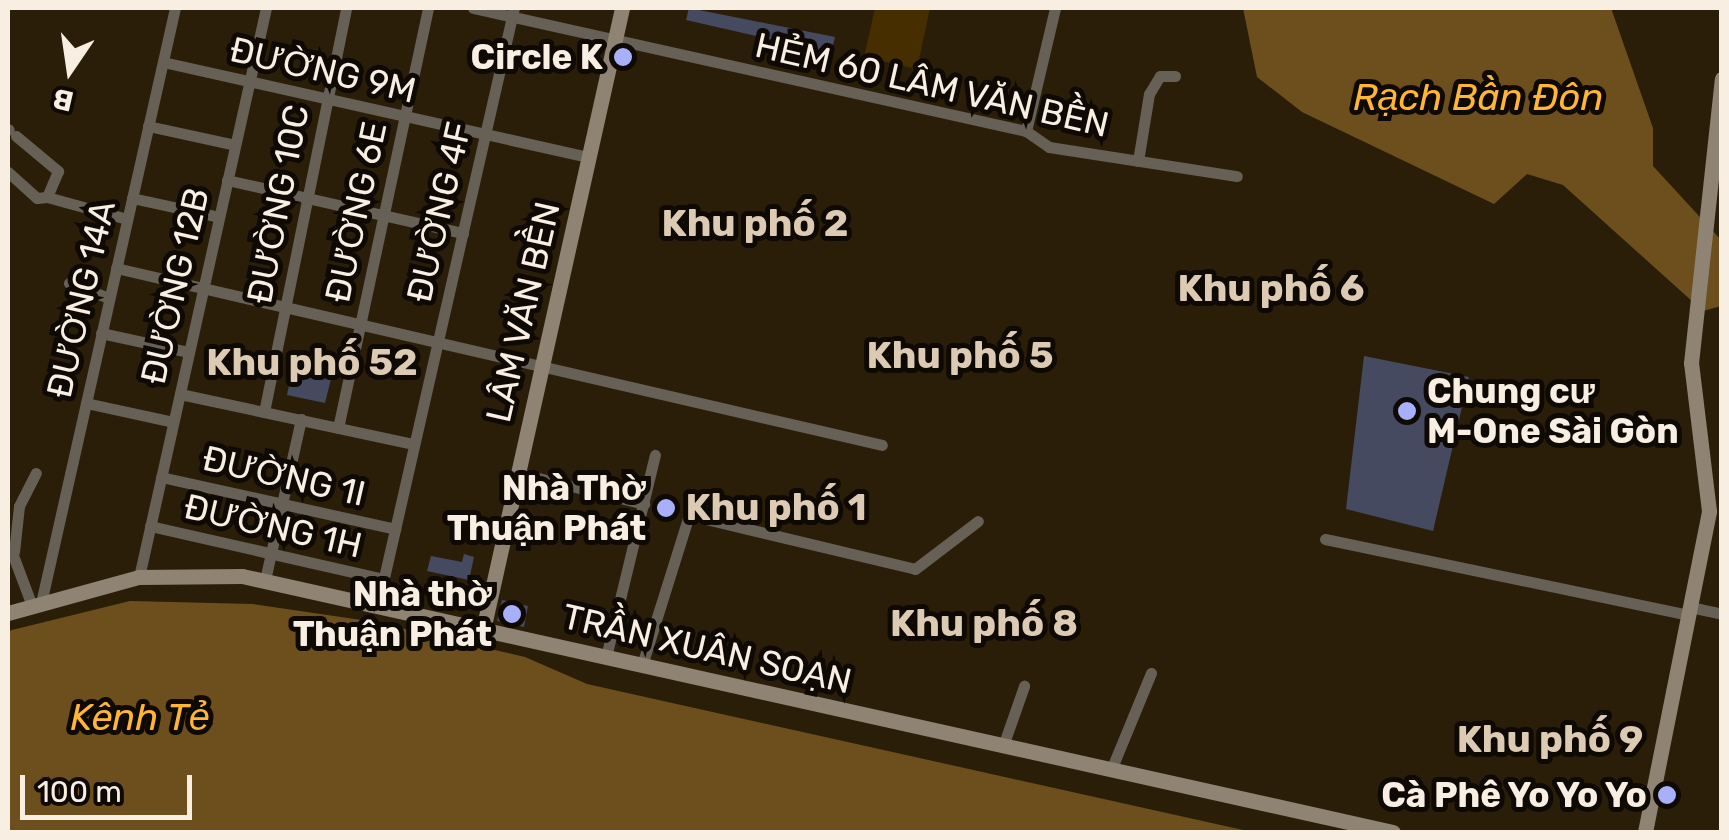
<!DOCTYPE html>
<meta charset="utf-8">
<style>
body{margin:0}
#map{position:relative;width:1729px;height:840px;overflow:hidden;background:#2b1e09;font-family:Rubik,sans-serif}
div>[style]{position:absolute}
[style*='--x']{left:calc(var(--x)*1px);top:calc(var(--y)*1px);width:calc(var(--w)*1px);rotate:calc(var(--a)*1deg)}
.green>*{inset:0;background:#472e00}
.water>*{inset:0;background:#6d4f1e}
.building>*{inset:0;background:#464a61}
.street>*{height:11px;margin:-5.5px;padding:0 5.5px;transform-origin:5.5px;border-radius:5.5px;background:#676056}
.secondary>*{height:15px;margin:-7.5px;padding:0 7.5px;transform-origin:7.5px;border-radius:7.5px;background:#8f8474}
.dots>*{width:28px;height:28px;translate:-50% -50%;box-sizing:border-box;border:5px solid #0f0903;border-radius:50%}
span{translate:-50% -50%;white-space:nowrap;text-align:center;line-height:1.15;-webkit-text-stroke:10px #0f0903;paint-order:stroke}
.poi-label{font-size:35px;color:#f8efe2;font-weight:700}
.right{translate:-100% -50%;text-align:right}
.left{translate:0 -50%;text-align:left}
.street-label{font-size:35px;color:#f8efe2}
.water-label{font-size:38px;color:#ffb636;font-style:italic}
.neighbourhood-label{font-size:38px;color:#dccab2;font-weight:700}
.frame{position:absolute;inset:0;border:10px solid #f8efe2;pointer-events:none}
.north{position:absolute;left:20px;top:20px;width:100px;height:100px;-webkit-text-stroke:8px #0f0903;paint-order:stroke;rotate:193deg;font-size:28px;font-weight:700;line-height:40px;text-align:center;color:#f8efe2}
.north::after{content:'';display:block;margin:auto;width:35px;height:45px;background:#f8efe2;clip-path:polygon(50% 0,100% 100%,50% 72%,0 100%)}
.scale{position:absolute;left:20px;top:775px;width:172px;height:45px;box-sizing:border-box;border:5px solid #f8efe2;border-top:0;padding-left:12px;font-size:30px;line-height:35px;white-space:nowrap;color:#f8efe2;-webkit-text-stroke:8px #0f0903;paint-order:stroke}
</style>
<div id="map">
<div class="green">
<div style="clip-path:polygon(875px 8px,930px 8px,917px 69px,864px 57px)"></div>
</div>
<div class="water">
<div style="clip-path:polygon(1243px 8px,1611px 8px,1653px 128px,1653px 166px,1721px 240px,1721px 306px,1703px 311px,1563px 185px,1527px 174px,1494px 204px,1302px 112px,1257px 77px)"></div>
<div style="clip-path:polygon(130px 601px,253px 604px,375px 622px,525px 657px,587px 684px,1252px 832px,8px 832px,8px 631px)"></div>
</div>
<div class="building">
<div style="clip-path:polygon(689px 8px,835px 37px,831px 53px,686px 20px)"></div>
<div style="clip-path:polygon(1364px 356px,1469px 377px,1433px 531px,1346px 509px)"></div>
<div style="clip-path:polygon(292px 371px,331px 379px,325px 403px,287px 395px)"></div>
<div style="clip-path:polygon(464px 554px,474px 557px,469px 580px,427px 571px,431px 556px,462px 562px)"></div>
<div style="clip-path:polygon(502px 600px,528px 606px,524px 627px,497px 621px)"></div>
</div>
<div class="street">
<div style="--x:473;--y:8;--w:567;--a:12.54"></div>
<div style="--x:1026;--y:131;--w:28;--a:35"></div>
<div style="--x:1049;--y:147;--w:190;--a:8.8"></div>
<div style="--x:163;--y:62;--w:436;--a:12.6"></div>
<div style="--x:148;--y:126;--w:89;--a:12.3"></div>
<div style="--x:8;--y:129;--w:1;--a:45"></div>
<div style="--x:1026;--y:131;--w:126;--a:-76.7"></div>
<div style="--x:16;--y:136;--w:55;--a:39.8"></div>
<div style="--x:58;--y:171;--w:28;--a:113"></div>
<div style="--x:47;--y:197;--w:83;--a:15.4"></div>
<div style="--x:1138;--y:161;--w:68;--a:-80.7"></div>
<div style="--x:1149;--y:94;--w:21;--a:-59"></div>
<div style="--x:1160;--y:76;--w:15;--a:0"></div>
<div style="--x:8;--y:172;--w:39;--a:42"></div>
<div style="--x:37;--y:198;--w:10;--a:-6"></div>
<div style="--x:227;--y:180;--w:242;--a:12.7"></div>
<div style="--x:132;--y:198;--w:89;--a:12.3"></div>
<div style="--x:116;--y:268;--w:786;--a:13.01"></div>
<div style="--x:69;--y:283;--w:43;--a:20.6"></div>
<div style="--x:101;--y:333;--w:90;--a:12.2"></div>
<div style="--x:180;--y:394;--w:239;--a:12.1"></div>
<div style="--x:86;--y:403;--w:89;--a:12.3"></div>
<div style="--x:264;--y:412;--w:412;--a:-78.5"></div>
<div style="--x:338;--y:428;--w:430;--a:-77.9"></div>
<div style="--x:518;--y:473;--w:130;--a:13.8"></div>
<div style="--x:161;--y:477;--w:240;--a:12.5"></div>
<div style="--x:150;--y:526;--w:239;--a:12.8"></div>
<div style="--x:1325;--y:539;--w:371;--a:11.8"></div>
<div style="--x:11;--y:550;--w:60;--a:69.4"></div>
<div style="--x:14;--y:552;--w:46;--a:-83.8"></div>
<div style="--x:19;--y:506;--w:37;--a:-63"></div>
<div style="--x:139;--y:577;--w:583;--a:-77.42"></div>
<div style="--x:265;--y:580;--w:165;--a:-77.4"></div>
<div style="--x:41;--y:603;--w:610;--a:-77.31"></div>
<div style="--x:378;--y:604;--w:611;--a:-77.15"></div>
<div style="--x:1690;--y:607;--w:33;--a:12"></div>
<div style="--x:606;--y:657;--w:208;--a:-76.4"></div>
<div style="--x:642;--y:665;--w:157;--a:-72.6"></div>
<div style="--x:689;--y:515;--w:232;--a:13.4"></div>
<div style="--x:915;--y:569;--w:79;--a:-37.3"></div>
<div style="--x:1003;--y:746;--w:64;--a:-70.7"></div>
<div style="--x:1111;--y:770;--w:105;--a:-67.6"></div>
</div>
<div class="secondary">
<div style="--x:8;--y:613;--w:136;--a:-15.4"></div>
<div style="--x:139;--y:577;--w:103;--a:-0.6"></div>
<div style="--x:242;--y:576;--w:1179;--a:12.54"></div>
<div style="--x:483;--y:630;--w:637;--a:-77.4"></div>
<div style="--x:1645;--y:832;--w:327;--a:-78.7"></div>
<div style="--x:1709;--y:511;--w:149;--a:-96.9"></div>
<div style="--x:1691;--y:363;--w:286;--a:-83.8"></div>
</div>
<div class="dots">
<div style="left:623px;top:57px;background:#a8b0fc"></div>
<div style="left:1407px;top:411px;background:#a8b0fc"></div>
<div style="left:666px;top:508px;background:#a8b0fc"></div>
<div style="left:512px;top:614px;background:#a8b0fc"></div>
<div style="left:1667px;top:795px;background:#a8b0fc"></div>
</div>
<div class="poi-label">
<span class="right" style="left:603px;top:57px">Circle K</span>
<span class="left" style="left:1427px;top:411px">Chung cư<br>M-One Sài Gòn</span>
<span class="right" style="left:646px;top:508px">Nhà Thờ<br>Thuận Phát</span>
<span class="right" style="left:492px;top:614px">Nhà thờ<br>Thuận Phát</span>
<span class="right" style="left:1647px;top:795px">Cà Phê Yo Yo Yo</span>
</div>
<div class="street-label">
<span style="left:323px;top:70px;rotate:13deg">ĐƯỜNG 9M</span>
<span style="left:932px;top:85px;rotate:13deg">HẺM 60 LÂM VĂN BỀN</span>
<span style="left:278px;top:204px;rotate:-79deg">ĐƯỜNG 10C</span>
<span style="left:356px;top:212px;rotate:-78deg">ĐƯỜNG 6E</span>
<span style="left:439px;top:212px;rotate:-77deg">ĐƯỜNG 4F</span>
<span style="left:175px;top:286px;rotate:-77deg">ĐƯỜNG 12B</span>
<span style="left:81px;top:299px;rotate:-77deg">ĐƯỜNG 14A</span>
<span style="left:523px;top:312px;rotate:-77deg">LÂM VĂN BỀN</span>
<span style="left:284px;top:476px;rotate:13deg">ĐƯỜNG 1I</span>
<span style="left:273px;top:526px;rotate:13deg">ĐƯỜNG 1H</span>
<span style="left:707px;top:649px;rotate:13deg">TRẦN XUÂN SOẠN</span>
</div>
<div class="water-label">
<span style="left:1478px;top:98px">Rạch Bần Đôn</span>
<span style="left:140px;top:718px">Kênh Tẻ</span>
</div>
<div class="neighbourhood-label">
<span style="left:755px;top:224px">Khu phố 2</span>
<span style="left:1271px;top:289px">Khu phố 6</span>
<span style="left:960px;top:356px">Khu phố 5</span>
<span style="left:312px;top:363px">Khu phố 52</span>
<span style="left:776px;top:508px">Khu phố 1</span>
<span style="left:984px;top:624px">Khu phố 8</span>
<span style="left:1550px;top:740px">Khu phố 9</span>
</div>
<div class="frame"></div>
<div class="north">B</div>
<div class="scale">100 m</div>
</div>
